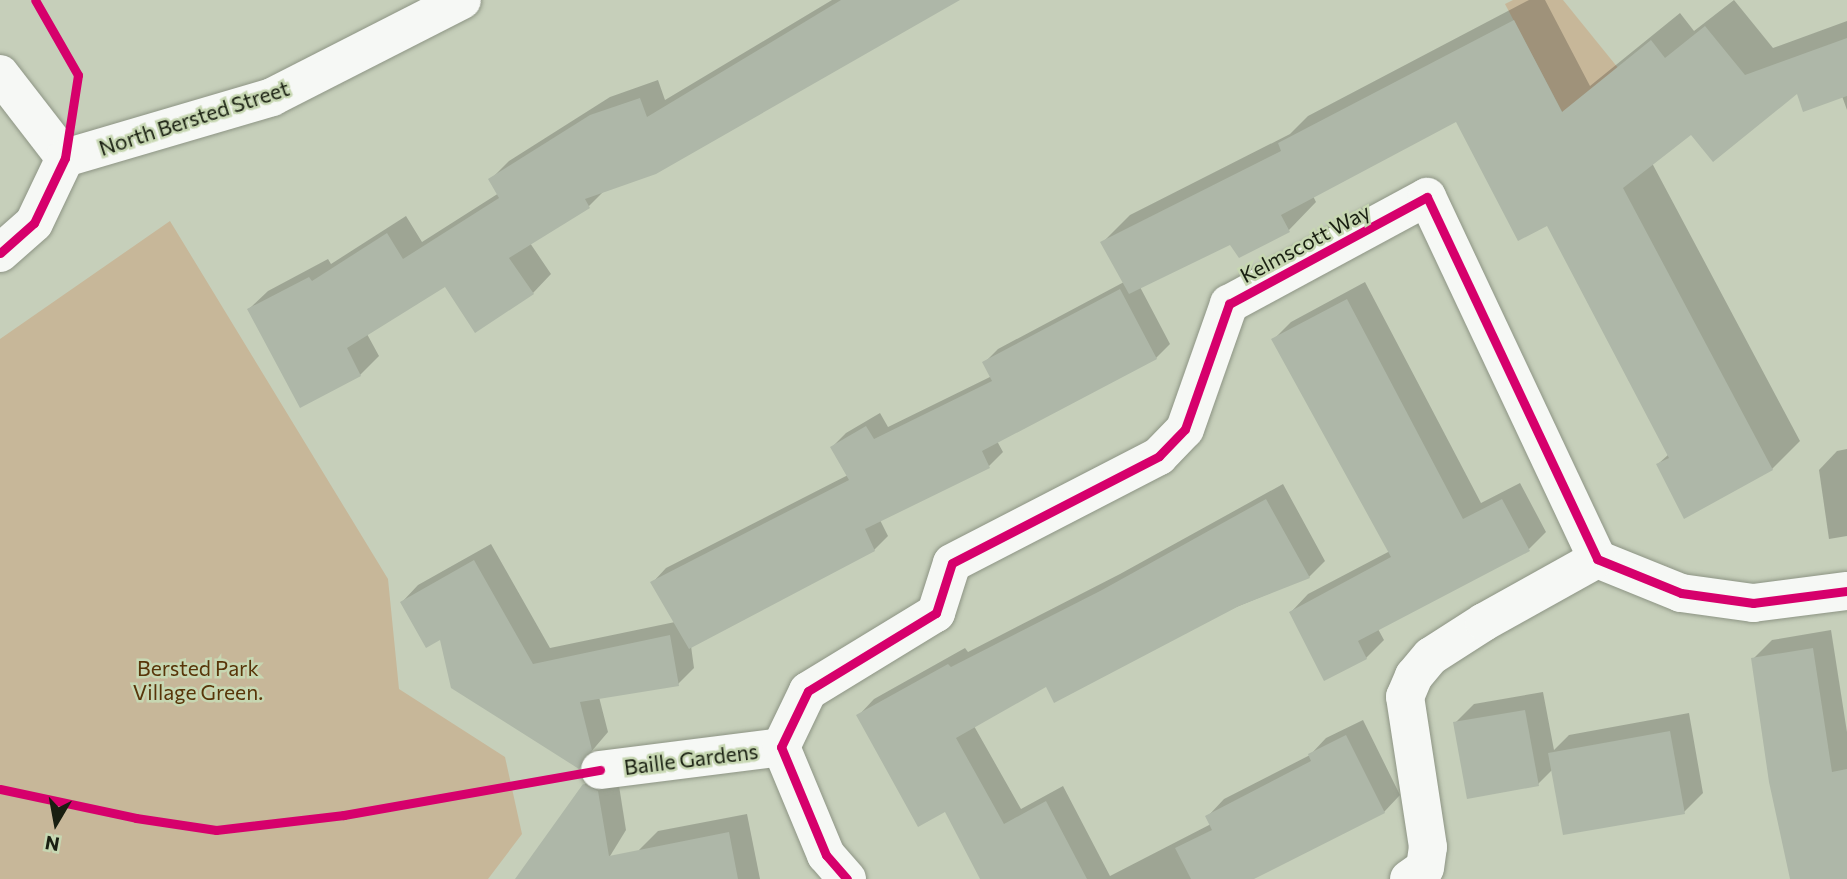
<!DOCTYPE html>
<style>
body{margin:0}
#map{position:relative;width:1847px;height:879px;overflow:hidden;background:#c6cfba;font-family:Commissioner,sans-serif}
div>[style]{position:absolute}
[style*='--x']{left:calc(var(--x)*1px);top:calc(var(--y)*1px);width:calc(var(--w)*1px);rotate:calc(var(--a)*1deg)}
.green>*{inset:0;background:#c7b799}
.shadow>*{inset:0;background:#0003}
.building>*{inset:0;background:#aeb7a8}
.roads{filter:drop-shadow(0 0 2px #8d9484) drop-shadow(0 0 2px #8d9484)}
.minor>*{height:38px;margin:-19px;padding:0 19px;transform-origin:19px;border-radius:19px;background:#f6f8f5}
.tertiary>*{height:38px;margin:-19px;padding:0 19px;transform-origin:19px;border-radius:19px;background:#f6f8f5}
.cycleway>*{height:9px;margin:-4.5px;padding:0 4.5px;transform-origin:4.5px;border-radius:4.5px;background:#d6006c}
span{translate:-50% -50%;white-space:nowrap;text-align:center;line-height:1.15;-webkit-text-stroke:5px #c7d7b2;paint-order:stroke}
.street-label{font-size:21px;color:#191f11}
.park-label{font-size:21px;color:#583509}
.north{position:absolute;left:21px;top:788px;width:70px;height:70px;-webkit-text-stroke:5px #c7d7b2;paint-order:stroke;rotate:190deg;font-size:19px;font-weight:700;line-height:28px;text-align:center;color:#191f11}
.north::after{content:'';display:block;margin:auto;width:24px;height:32px;background:#191f11;clip-path:polygon(50% 0,100% 100%,50% 72%,0 100%)}
</style>
<div id="map">
<div class="green">
<div style="clip-path:polygon(1513px 0,1563px 0,1644px 100px,1567px 121px,1505px 4px)"></div>
<div style="clip-path:polygon(170px 221px,388px 579px,399px 689px,505px 757px,522px 834px,488px 879px,0 879px,0 339px)"></div>
</div>
<div class="shadow">
<div style="clip-path:polygon(832px 0,951px 0,605px 190px,589px 206px,530px 243px,551px 274px,533px 293px,446px 285px,367px 334px,379px 356px,360px 375px,249px 309px,268px 291px,328px 259px,331px 264px,406px 216px,422px 242px,499px 193px,490px 180px,509px 161px,610px 97px,658px 80px,665px 100px)"></div>
<div style="clip-path:polygon(1529px 0,1545px 0,1590px 86px,1680px 13px,1694px 31px,1734px 0,1773px 48px,1847px 21px,1847px 110px,1842px 96px,1798px 91px,1692px 133px,1652px 163px,1800px 441px,1772px 469px,1658px 464px,1669px 454px,1547px 223px,1457px 120px,1313px 196px,1316px 202px,1289px 230px,1230px 243px,1140px 287px,1170px 344px,1156px 358px,997px 441px,1003px 452px,989px 466px,880px 520px,888px 536px,874px 550px,691px 646px,694px 668px,678px 684px,599px 697px,608px 732px,579px 766px,402px 602px,418px 585px,491px 544px,550px 648px,675px 622px,653px 582px,666px 568px,848px 475px,832px 447px,846px 433px,880px 413px,888px 427px,992px 376px,984px 363px,998px 349px,1124px 282px,1102px 243px,1130px 215px,1290px 134px,1308px 116px)"></div>
<div style="clip-path:polygon(1365px 282px,1481px 503px,1520px 483px,1546px 532px,1529px 549px,1378px 629px,1384px 640px,1366px 658px,1291px 612px,1308px 594px,1390px 551px,1274px 339px,1291px 322px)"></div>
<div style="clip-path:polygon(1847px 449px,1847px 536px,1829px 539px,1819px 470px,1837px 451px)"></div>
<div style="clip-path:polygon(1283px 484px,1325px 561px,1309px 577px,1047px 685px,974px 726px,1021px 809px,1063px 786px,1110px 876px,1211px 824px,1208px 816px,1224px 799px,1310px 755px,1326px 738px,1363px 720px,1400px 795px,1384px 812px,1250px 879px,982px 879px,945px 810px,858px 716px,874px 699px,965px 648px,968px 652px,1120px 574px)"></div>
<div style="clip-path:polygon(1831px 630px,1847px 732px,1847px 879px,1791px 879px,1753px 659px,1772px 640px)"></div>
<div style="clip-path:polygon(1543px 692px,1554px 750px,1569px 735px,1689px 713px,1703px 793px,1684px 812px,1553px 769px,1538px 784px,1455px 723px,1474px 704px)"></div>
<div style="clip-path:polygon(603px 766px,617px 773px,626px 830px,596px 879px,517px 879px,584px 785px)"></div>
<div style="clip-path:polygon(747px 814px,760px 879px,645px 879px,639px 850px,658px 831px)"></div>
</div>
<div class="building">
<div style="clip-path:polygon(841px 0,960px 0,656px 174px,585px 199px,590px 208px,509px 258px,534px 294px,475px 333px,445px 287px,347px 348px,361px 376px,300px 408px,247px 309px,309px 277px,312px 281px,387px 233px,403px 259px,499px 198px,488px 179px,590px 115px,640px 98px,647px 117px)"></div>
<div style="clip-path:polygon(1514px 20px,1562px 112px,1651px 40px,1665px 58px,1705px 26px,1745px 75px,1847px 38px,1847px 96px,1803px 112px,1797px 94px,1713px 162px,1691px 135px,1623px 188px,1773px 470px,1684px 519px,1656px 464px,1669px 458px,1547px 226px,1518px 241px,1456px 122px,1281px 215px,1290px 232px,1239px 258px,1230px 245px,1129px 294px,1100px 242px,1281px 151px,1278px 143px)"></div>
<div style="clip-path:polygon(1120px 289px,1157px 359px,982px 451px,990px 468px,865px 529px,875px 551px,689px 649px,650px 582px,849px 480px,830px 447px,866px 426px,874px 439px,992px 381px,982px 362px)"></div>
<div style="clip-path:polygon(1347px 299px,1463px 519px,1502px 499px,1530px 551px,1358px 641px,1367px 659px,1324px 681px,1289px 612px,1391px 557px,1271px 339px)"></div>
<div style="clip-path:polygon(1266px 499px,1310px 578px,1239px 606px,1054px 703px,1046px 687px,956px 738px,1004px 824px,1046px 801px,1087px 879px,980px 879px,945px 812px,918px 827px,856px 715px,948px 664px,951px 667px,1102px 590px)"></div>
<div style="clip-path:polygon(474px 560px,533px 664px,670px 635px,679px 686px,580px 702px,592px 750px,579px 769px,451px 688px,440px 640px,426px 648px,400px 602px)"></div>
<div style="clip-path:polygon(1813px 648px,1832px 772px,1847px 769px,1847px 879px,1790px 879px,1769px 782px,1751px 658px)"></div>
<div style="clip-path:polygon(1525px 710px,1539px 786px,1467px 799px,1453px 722px)"></div>
<div style="clip-path:polygon(1670px 731px,1685px 814px,1563px 835px,1548px 753px)"></div>
<div style="clip-path:polygon(1346px 735px,1385px 813px,1254px 879px,1191px 879px,1175px 848px,1212px 830px,1205px 816px,1311px 761px,1308px 754px)"></div>
<div style="clip-path:polygon(583px 784px,598px 791px,609px 856px,729px 832px,738px 879px,515px 879px)"></div>
</div>
<div class="roads">
<div class="minor">
<div style="--x:0;--y:253;--w:45;--a:-41.4"></div>
<div style="--x:34;--y:223;--w:72;--a:-64.5"></div>
<div style="--x:600;--y:770;--w:182;--a:-7.2"></div>
<div style="--x:847;--y:879;--w:32;--a:-131"></div>
<div style="--x:826;--y:855;--w:117;--a:-112.6"></div>
<div style="--x:781;--y:747;--w:62;--a:-64.3"></div>
<div style="--x:808;--y:691;--w:150;--a:-31.4"></div>
<div style="--x:936;--y:613;--w:52;--a:-72.3"></div>
<div style="--x:952;--y:563;--w:233;--a:-27.3"></div>
<div style="--x:1159;--y:456;--w:37;--a:-46"></div>
<div style="--x:1185;--y:429;--w:133;--a:-70.6"></div>
<div style="--x:1229;--y:304;--w:225;--a:-28.4"></div>
<div style="--x:1427;--y:197;--w:400;--a:64.8"></div>
<div style="--x:1597;--y:559;--w:91;--a:22"></div>
<div style="--x:1681;--y:593;--w:73;--a:7.9"></div>
<div style="--x:1753;--y:603;--w:95;--a:-7.3"></div>
<div style="--x:1409;--y:879;--w:19;--a:-35"></div>
<div style="--x:1425;--y:868;--w:21;--a:-82"></div>
<div style="--x:1428;--y:847;--w:152;--a:-98.7"></div>
<div style="--x:1405;--y:697;--w:23;--a:-67"></div>
<div style="--x:1414;--y:676;--w:26;--a:-50"></div>
<div style="--x:1431;--y:656;--w:63;--a:-32.7"></div>
<div style="--x:1484;--y:622;--w:129;--a:-29.1"></div>
</div>
<div class="tertiary">
<div style="--x:0;--y:74;--w:106;--a:52.3"></div>
<div style="--x:65;--y:158;--w:216;--a:-16.4"></div>
<div style="--x:272;--y:97;--w:213;--a:-27"></div>
</div>
</div>
<div class="cycleway">
<div style="--x:0;--y:253;--w:45;--a:-41.4"></div>
<div style="--x:34;--y:223;--w:72;--a:-64.5"></div>
<div style="--x:65;--y:158;--w:84;--a:-81.1"></div>
<div style="--x:78;--y:75;--w:86;--a:-119.8"></div>
<div style="--x:0;--y:789;--w:139;--a:12"></div>
<div style="--x:136;--y:818;--w:81;--a:8.5"></div>
<div style="--x:216;--y:830;--w:129;--a:-6.7"></div>
<div style="--x:344;--y:815;--w:260;--a:-10"></div>
<div style="--x:847;--y:879;--w:32;--a:-131"></div>
<div style="--x:826;--y:855;--w:117;--a:-112.6"></div>
<div style="--x:781;--y:747;--w:62;--a:-64.3"></div>
<div style="--x:808;--y:691;--w:150;--a:-31.4"></div>
<div style="--x:936;--y:613;--w:52;--a:-72.3"></div>
<div style="--x:952;--y:563;--w:233;--a:-27.3"></div>
<div style="--x:1159;--y:456;--w:37;--a:-46"></div>
<div style="--x:1185;--y:429;--w:133;--a:-70.6"></div>
<div style="--x:1229;--y:304;--w:225;--a:-28.4"></div>
<div style="--x:1427;--y:197;--w:400;--a:64.8"></div>
<div style="--x:1597;--y:559;--w:91;--a:22"></div>
<div style="--x:1681;--y:593;--w:73;--a:7.9"></div>
<div style="--x:1753;--y:603;--w:95;--a:-7.3"></div>
</div>
<div class="street-label">
<span style="left:194px;top:118px;rotate:-18deg">North Bersted Street</span>
<span style="left:1305px;top:243px;rotate:-28deg">Kelmscott Way</span>
<span style="left:691px;top:759px;rotate:-7deg">Baille Gardens</span>
</div>
<div class="park-label">
<span style="left:198px;top:680px">Bersted Park<br>Village Green.</span>
</div>
<div class="north">N</div>
</div>
